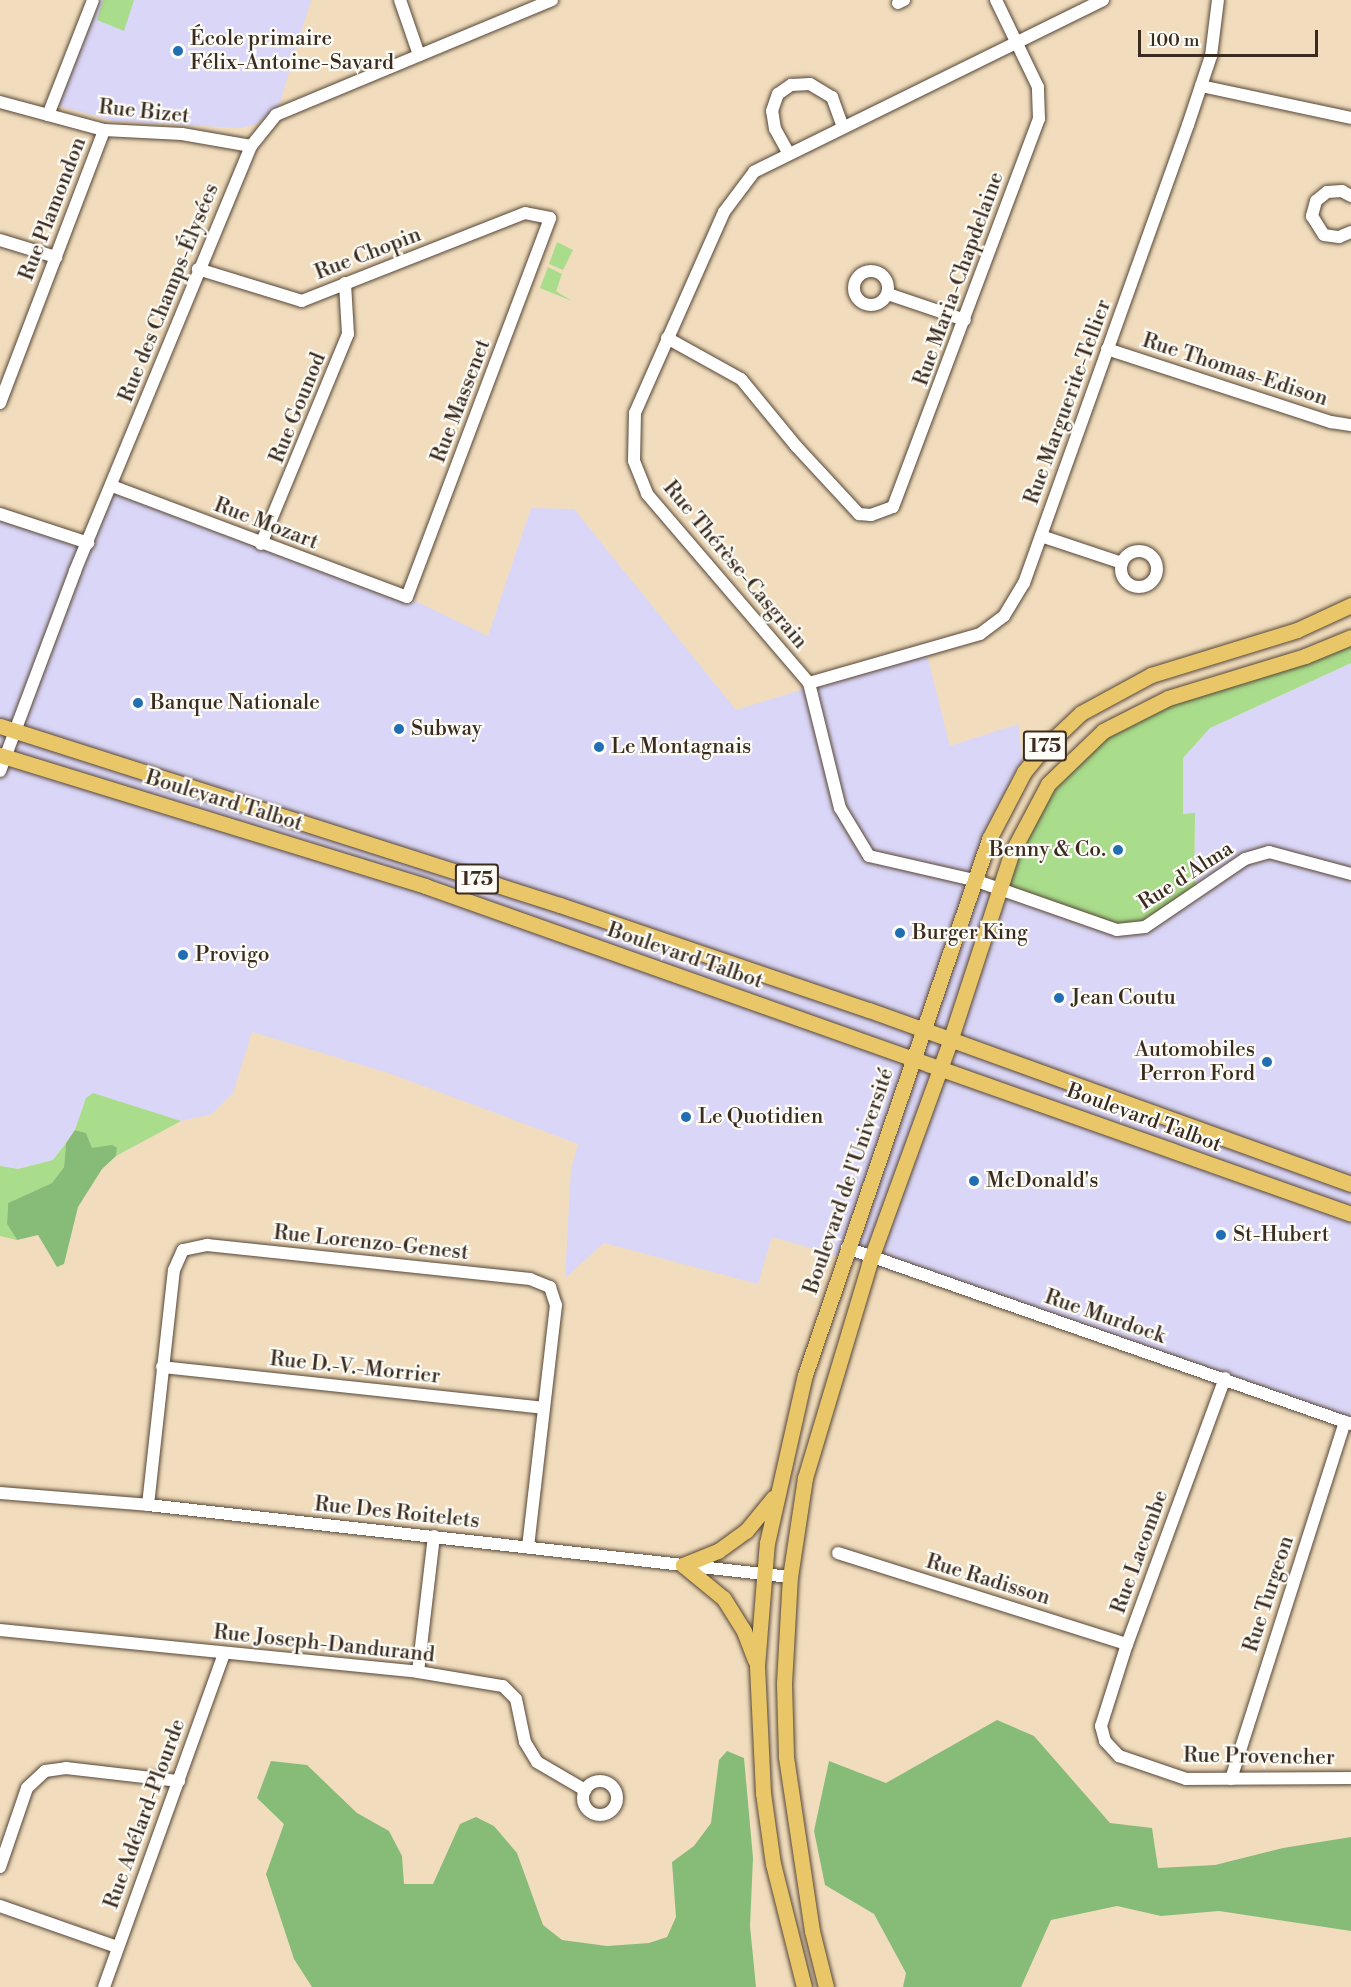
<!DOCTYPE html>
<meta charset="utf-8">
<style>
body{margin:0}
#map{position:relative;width:1351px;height:1987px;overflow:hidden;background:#f1ddbd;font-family:"Libre Bodoni",serif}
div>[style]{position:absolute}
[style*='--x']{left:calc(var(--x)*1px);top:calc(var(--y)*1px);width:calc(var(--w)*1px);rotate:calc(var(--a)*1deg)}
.built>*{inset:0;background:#dad6f7}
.green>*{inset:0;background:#a9dc8b}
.forest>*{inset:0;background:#86bc77}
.roads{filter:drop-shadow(0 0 2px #564536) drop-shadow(0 0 2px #564536)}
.minor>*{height:12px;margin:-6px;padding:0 6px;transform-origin:6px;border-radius:6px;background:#fff}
.minor>.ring{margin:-6px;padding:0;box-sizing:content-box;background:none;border:12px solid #fff;border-radius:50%}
.major>*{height:15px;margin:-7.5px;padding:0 7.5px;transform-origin:7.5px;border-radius:7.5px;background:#e9c769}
.dots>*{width:16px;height:16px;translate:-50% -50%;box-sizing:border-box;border:3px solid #fdfcf7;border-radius:50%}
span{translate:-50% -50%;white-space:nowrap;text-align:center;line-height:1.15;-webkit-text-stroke:4.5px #fdfcf7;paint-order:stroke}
.shield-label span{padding:2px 4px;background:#fdfcf7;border:2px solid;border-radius:4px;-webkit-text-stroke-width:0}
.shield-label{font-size:20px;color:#3b2a1e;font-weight:700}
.poi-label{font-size:21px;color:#3b2a1e}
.left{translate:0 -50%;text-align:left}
.right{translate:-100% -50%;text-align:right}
.street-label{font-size:21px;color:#3b2a1e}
.scale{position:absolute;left:1138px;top:30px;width:180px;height:27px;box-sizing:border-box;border:3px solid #3b2a1e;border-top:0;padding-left:8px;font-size:18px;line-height:21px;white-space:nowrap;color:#3b2a1e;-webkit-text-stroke:4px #fdfcf7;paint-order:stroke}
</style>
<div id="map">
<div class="built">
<div style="clip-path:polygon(93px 0,311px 0,278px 109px,254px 125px,240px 128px,113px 121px,53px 104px)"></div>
<div style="clip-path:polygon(112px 486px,407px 597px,488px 636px,531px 508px,574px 509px,736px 710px,926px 651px,950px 746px,1018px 724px,1024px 772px,974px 880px,1197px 891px,1194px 877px,1195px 813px,1183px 815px,1183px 758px,1210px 728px,1351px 663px,1351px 1424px,1000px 1302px,772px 1237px,758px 1284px,604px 1243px,565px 1278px,571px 1169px,578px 1144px,388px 1073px,252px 1032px,233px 1093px,212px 1114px,181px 1121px,93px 1093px,86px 1098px,75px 1130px,53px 1160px,17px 1169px,0 1166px,0 515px,88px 542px)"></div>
</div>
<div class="green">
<div style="clip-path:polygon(103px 0,134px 0,124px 31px,97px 20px)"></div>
<div style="clip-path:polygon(557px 242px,573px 250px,563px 270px,549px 264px)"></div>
<div style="clip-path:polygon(548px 267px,562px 274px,556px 291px,572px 301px,540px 288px)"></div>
<div style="clip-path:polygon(1351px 637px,1351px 663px,1210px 728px,1183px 758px,1183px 814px,1195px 813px,1194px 877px,1198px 891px,1145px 927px,1117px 930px,998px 890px,1048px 784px,1123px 718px)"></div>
<div style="clip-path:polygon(93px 1093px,181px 1121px,116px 1156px,117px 1148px,92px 1148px,86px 1133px,75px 1130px,86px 1098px)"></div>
<div style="clip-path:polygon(66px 1143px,64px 1167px,52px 1183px,8px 1203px,7px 1224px,17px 1240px,0 1236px,0 1166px,18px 1169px,53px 1160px)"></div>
</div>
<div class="forest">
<div style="clip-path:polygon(75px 1130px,86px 1133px,92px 1148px,112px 1145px,117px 1148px,116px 1156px,102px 1169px,78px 1207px,64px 1264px,57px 1267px,38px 1235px,17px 1240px,7px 1224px,8px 1203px,52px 1183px,64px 1167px,66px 1143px)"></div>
<div style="clip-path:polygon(997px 1720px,1034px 1736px,1110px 1823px,1152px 1828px,1158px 1868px,1215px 1865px,1283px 1848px,1351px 1837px,1351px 1931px,1219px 1911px,1161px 1916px,1117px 1906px,1051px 1920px,1021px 1987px,903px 1987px,906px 1973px,874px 1914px,825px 1885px,814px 1831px,829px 1761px,886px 1783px)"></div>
<div style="clip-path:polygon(727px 1751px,744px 1758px,753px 1858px,750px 1926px,756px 1987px,312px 1987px,294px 1959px,266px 1874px,284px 1824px,257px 1798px,271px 1761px,307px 1765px,357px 1813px,389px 1831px,402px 1856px,404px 1884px,433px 1884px,460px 1824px,476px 1817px,494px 1826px,517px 1853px,543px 1925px,562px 1940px,607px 1946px,649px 1943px,667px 1937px,676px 1917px,672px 1862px,694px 1846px,711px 1823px,719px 1760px)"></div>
</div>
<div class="roads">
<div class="minor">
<div style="--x:400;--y:0;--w:58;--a:70.9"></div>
<div style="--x:1103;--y:0;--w:389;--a:153.8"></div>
<div style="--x:754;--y:172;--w:50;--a:126.9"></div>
<div style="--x:724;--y:212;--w:220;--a:113.9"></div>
<div style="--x:635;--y:413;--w:48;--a:91.2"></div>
<div style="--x:634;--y:461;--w:35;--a:68"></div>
<div style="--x:647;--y:494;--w:249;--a:49.4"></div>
<div style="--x:809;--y:683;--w:129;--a:76.1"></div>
<div style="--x:840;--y:808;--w:56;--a:58.9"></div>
<div style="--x:869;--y:856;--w:108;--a:12.9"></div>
<div style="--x:974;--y:880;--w:151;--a:19.3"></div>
<div style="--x:1117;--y:930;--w:28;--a:-6"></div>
<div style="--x:1145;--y:927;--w:121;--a:-34.2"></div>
<div style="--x:1245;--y:859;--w:25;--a:-16"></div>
<div style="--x:1269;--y:852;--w:85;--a:15"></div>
<div style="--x:898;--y:3;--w:7;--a:-27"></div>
<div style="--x:1201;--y:86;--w:153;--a:12"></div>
<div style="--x:0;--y:102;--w:108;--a:15.1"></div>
<div style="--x:104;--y:130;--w:78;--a:2.9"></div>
<div style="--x:182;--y:134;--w:70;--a:9.9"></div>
<div style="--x:48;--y:115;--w:123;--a:-68.6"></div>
<div style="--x:789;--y:154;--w:29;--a:-119"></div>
<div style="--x:775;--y:129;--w:18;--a:-99"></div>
<div style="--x:772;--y:111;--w:18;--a:-71"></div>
<div style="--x:778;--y:94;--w:16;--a:-35"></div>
<div style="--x:791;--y:85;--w:19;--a:-3"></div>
<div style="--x:810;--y:84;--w:26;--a:31"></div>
<div style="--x:832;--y:97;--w:32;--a:70"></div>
<div style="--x:1351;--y:196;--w:10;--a:-151"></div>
<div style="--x:1342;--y:191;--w:15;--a:176"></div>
<div style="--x:1327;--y:192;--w:14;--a:141"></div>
<div style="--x:1316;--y:201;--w:16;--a:105"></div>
<div style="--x:1312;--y:216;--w:22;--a:58"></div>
<div style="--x:1324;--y:235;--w:15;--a:8"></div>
<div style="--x:1339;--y:237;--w:13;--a:-23"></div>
<div style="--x:0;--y:240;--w:59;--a:16.9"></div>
<div class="ring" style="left:854px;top:271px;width:22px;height:22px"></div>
<div style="--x:888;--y:294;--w:81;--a:18.7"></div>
<div style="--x:667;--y:338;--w:85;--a:29"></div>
<div style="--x:741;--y:379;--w:87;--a:50.6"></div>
<div style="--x:796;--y:446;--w:93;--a:47.2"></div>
<div style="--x:859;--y:514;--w:12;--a:5"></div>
<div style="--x:871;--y:515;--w:23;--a:-20"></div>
<div style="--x:893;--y:507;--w:415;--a:-69.4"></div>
<div style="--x:1039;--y:119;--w:32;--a:-92"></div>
<div style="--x:1038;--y:87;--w:97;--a:-115.8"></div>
<div style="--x:1107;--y:349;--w:236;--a:18.1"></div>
<div style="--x:1331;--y:422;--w:20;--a:9"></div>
<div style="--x:0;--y:403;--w:292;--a:-69.1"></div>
<div style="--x:112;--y:486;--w:315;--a:20.6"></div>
<div style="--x:407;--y:597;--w:405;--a:-69.3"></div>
<div style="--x:550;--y:218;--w:25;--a:-169"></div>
<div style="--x:525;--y:213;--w:240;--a:158.5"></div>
<div style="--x:302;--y:301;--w:109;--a:-162.9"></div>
<div style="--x:0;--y:514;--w:93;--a:18.2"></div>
<div style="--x:1041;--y:536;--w:85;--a:18.4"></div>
<div style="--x:261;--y:544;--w:227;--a:-67.5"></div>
<div style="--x:348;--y:334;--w:51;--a:-93.4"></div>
<div class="ring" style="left:1121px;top:551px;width:24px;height:24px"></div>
<div style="--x:809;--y:683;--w:178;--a:-16"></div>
<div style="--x:980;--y:634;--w:30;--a:-37"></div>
<div style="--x:1004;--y:616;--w:39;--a:-59"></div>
<div style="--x:1024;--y:583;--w:486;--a:-70.3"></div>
<div style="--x:1188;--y:125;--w:73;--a:-71.6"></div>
<div style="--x:1211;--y:56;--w:56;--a:-82.9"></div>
<div style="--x:0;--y:771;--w:214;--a:-69.4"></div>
<div style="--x:75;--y:571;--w:460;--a:-67.5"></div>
<div style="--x:251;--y:146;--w:40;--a:-51"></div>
<div style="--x:276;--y:115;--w:299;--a:-22.6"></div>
<div style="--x:847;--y:1248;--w:534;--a:19.25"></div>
<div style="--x:162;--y:1367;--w:384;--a:6.1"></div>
<div style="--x:1225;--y:1378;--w:283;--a:110.2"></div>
<div style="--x:1127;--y:1644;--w:86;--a:107.6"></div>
<div style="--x:1101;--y:1726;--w:16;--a:75"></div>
<div style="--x:1105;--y:1741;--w:21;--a:47"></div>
<div style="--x:1119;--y:1756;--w:71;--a:18.9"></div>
<div style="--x:1186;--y:1779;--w:165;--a:-0.3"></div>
<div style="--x:0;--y:1493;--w:148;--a:4.6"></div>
<div style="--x:148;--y:1505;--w:646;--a:6.4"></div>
<div style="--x:148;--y:1505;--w:236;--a:-83.7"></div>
<div style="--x:174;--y:1270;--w:22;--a:-66"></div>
<div style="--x:183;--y:1250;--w:25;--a:-12"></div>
<div style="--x:207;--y:1245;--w:325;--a:6"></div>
<div style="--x:530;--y:1279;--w:22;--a:22"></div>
<div style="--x:550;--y:1287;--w:19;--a:72"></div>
<div style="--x:556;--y:1305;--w:244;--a:96.6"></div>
<div style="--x:838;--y:1553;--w:303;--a:17.5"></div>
<div style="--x:0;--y:1630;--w:420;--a:5.7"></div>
<div style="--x:418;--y:1672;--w:86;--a:9.4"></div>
<div style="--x:503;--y:1686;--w:18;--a:45"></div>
<div style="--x:516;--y:1699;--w:44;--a:78.2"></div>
<div style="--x:525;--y:1742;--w:23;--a:59"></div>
<div style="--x:537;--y:1762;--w:56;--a:30.3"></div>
<div style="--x:418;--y:1672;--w:137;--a:-83.3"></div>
<div style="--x:1231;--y:1779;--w:375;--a:-72.3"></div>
<div class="ring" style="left:583px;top:1781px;width:22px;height:22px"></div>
<div style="--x:0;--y:1867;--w:83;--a:-71.1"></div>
<div style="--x:27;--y:1788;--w:25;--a:-43"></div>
<div style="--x:45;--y:1771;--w:21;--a:-8"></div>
<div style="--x:66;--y:1768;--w:114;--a:6.6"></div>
<div style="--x:0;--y:1906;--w:124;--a:19.3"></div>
<div style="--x:104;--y:1987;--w:354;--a:-70.2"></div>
</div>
<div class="major">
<div style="--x:0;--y:726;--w:588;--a:17.73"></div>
<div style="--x:560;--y:905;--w:326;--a:18.8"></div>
<div style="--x:869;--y:1010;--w:512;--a:19.85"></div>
<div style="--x:0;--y:755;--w:445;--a:17.1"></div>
<div style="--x:425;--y:886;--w:982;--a:19.5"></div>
<div style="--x:755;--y:1660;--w:31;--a:-111"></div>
<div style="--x:744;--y:1631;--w:39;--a:-122"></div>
<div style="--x:723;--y:1598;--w:52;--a:-140.5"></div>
<div style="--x:683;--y:1565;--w:38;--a:-22"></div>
<div style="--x:718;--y:1551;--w:34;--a:-36"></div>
<div style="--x:746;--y:1531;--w:43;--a:-50.7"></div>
<div style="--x:804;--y:1987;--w:127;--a:-104.1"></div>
<div style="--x:773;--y:1864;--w:72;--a:-98"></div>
<div style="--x:763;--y:1793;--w:127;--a:-92.7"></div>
<div style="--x:757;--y:1666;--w:123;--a:-85.4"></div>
<div style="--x:767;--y:1543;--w:172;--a:-77.3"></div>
<div style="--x:805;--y:1375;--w:567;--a:-71.05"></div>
<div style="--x:989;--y:839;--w:76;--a:-62.4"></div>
<div style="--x:1024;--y:772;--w:27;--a:-51"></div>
<div style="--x:1041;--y:751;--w:55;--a:-43.5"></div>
<div style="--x:1081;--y:713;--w:80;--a:-28.5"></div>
<div style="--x:1151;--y:675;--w:153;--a:-17.1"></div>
<div style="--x:1297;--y:630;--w:60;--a:-24.8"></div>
<div style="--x:826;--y:1987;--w:58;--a:-104"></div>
<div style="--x:812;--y:1931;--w:177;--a:-98.5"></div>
<div style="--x:786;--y:1756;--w:73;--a:-91.6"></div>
<div style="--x:784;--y:1683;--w:106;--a:-86.8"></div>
<div style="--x:790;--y:1577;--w:100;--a:-81.4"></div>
<div style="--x:805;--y:1478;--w:223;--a:-73.3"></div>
<div style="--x:869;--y:1264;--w:237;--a:-70"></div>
<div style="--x:950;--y:1041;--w:197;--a:-71.9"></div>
<div style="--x:1011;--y:854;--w:79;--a:-62.1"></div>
<div style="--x:1048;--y:784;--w:76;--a:-43.9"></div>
<div style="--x:1103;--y:731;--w:73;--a:-26.9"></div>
<div style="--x:1168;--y:698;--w:143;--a:-17"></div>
<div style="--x:1305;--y:656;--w:50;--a:-22.4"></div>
</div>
</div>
<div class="dots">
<div style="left:178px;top:51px;background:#1f6fb2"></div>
<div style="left:138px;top:703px;background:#1f6fb2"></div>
<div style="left:399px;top:729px;background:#1f6fb2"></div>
<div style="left:599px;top:747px;background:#1f6fb2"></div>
<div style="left:1118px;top:850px;background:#1f6fb2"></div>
<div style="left:900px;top:933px;background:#1f6fb2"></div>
<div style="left:183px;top:955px;background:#1f6fb2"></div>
<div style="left:1059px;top:998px;background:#1f6fb2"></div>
<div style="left:1267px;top:1062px;background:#1f6fb2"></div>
<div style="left:686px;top:1117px;background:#1f6fb2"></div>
<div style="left:974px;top:1181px;background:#1f6fb2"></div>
<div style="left:1221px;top:1235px;background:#1f6fb2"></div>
</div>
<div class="shield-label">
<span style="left:1045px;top:746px">175</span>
<span style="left:477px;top:879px">175</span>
</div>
<div class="poi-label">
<span class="left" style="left:190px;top:51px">École primaire<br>Félix-Antoine-Savard</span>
<span class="left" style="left:150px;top:703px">Banque Nationale</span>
<span class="left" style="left:411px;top:729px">Subway</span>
<span class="left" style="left:611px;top:747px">Le Montagnais</span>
<span class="right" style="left:1106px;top:850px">Benny &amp; Co.</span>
<span class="left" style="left:912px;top:933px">Burger King</span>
<span class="left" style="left:195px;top:955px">Provigo</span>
<span class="left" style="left:1071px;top:998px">Jean Coutu</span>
<span class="right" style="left:1255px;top:1062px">Automobiles<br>Perron Ford</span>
<span class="left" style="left:698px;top:1117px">Le Quotidien</span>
<span class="left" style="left:986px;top:1181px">McDonald's</span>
<span class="left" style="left:1233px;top:1235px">St-Hubert</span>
</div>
<div class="street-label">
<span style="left:144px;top:112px;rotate:6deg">Rue Bizet</span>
<span style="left:53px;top:209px;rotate:-69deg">Rue Plamondon</span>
<span style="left:368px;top:254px;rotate:-21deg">Rue Chopin</span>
<span style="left:959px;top:279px;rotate:-70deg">Rue Maria-Chapdelaine</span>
<span style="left:169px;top:293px;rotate:-68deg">Rue des Champs-Élysées</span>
<span style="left:1235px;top:370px;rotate:18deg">Rue Thomas-Edison</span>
<span style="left:461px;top:401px;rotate:-69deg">Rue Massenet</span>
<span style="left:1068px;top:402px;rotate:-70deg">Rue Marguerite-Tellier</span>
<span style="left:298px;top:408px;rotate:-68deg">Rue Gounod</span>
<span style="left:266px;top:524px;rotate:21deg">Rue Mozart</span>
<span style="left:735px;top:565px;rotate:50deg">Rue Thérèse-Casgrain</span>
<span style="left:224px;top:801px;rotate:17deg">Boulevard Talbot</span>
<span style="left:1186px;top:876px;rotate:-33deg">Rue d'Alma</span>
<span style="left:685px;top:956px;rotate:19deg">Boulevard Talbot</span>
<span style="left:1144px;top:1118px;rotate:20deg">Boulevard Talbot</span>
<span style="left:849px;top:1181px;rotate:-71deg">Boulevard de l'Université</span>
<span style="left:371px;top:1243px;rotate:6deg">Rue Lorenzo-Genest</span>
<span style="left:1105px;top:1317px;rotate:19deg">Rue Murdock</span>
<span style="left:355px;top:1368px;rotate:6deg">Rue D.-V.-Morrier</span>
<span style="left:397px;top:1513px;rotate:6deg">Rue Des Roitelets</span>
<span style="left:1140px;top:1552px;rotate:-70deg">Rue Lacombe</span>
<span style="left:988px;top:1580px;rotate:17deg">Rue Radisson</span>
<span style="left:1269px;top:1594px;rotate:-72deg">Rue Turgeon</span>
<span style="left:324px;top:1644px;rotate:6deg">Rue Joseph-Dandurand</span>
<span style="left:1259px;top:1757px;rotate:1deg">Rue Provencher</span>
<span style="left:145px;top:1814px;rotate:-70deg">Rue Adélard-Plourde</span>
</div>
<div class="scale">100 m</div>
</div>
